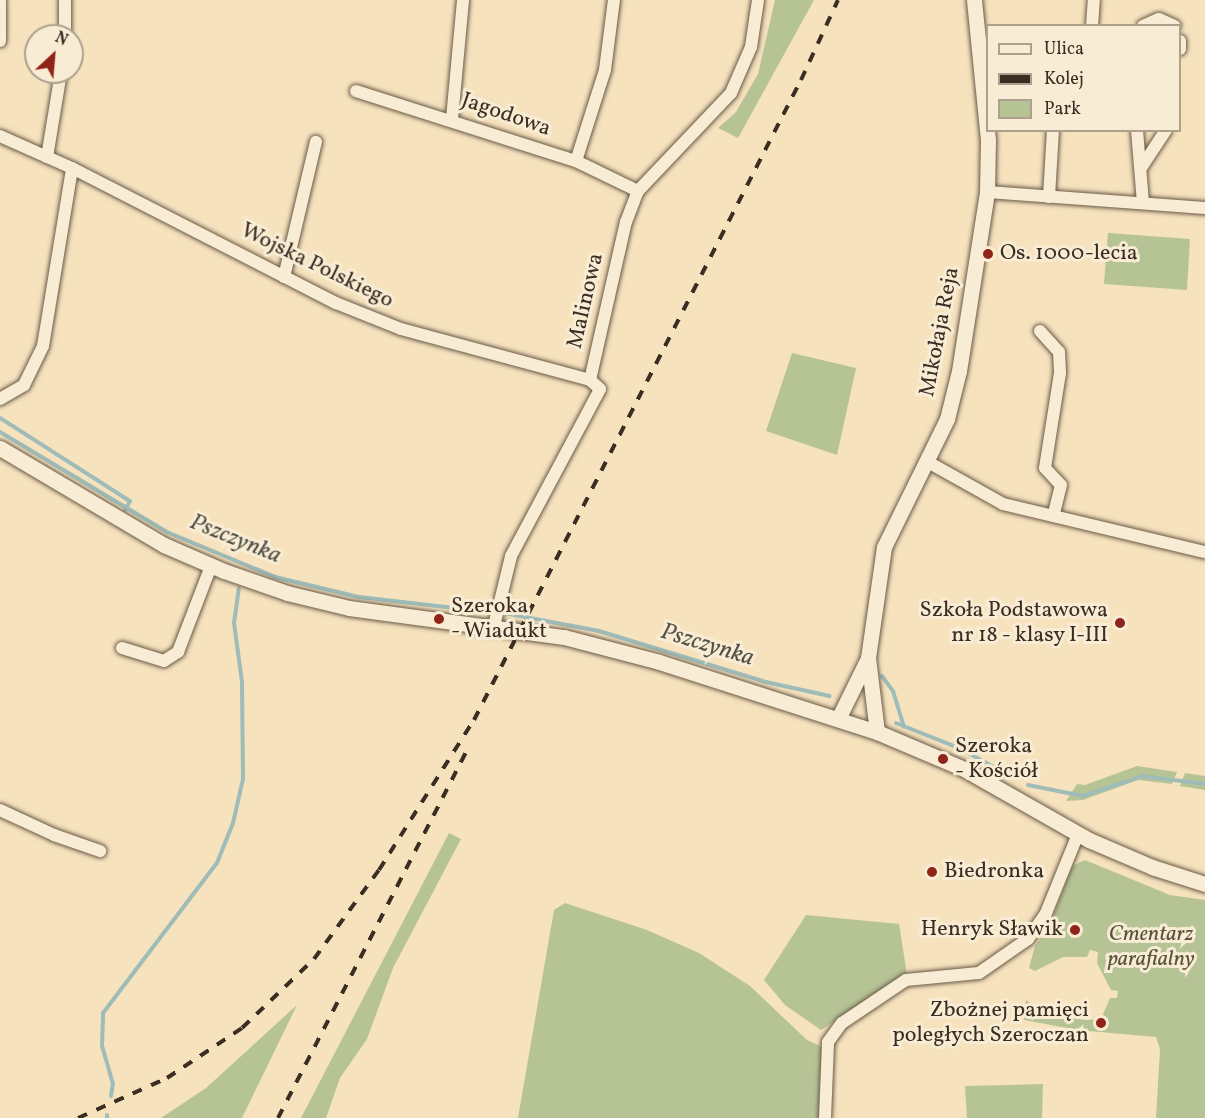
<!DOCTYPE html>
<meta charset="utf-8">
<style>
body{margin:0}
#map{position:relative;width:1205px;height:1118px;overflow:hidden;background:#f6e2bd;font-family:Vollkorn,serif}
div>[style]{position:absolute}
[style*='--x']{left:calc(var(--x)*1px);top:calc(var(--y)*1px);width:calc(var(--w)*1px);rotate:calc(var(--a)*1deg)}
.green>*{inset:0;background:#b6c495}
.stream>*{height:4px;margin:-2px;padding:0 2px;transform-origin:2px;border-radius:2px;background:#9fbcb9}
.roads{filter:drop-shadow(0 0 2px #695a49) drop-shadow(0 0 2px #695a49)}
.minor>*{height:12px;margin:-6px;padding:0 6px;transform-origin:6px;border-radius:6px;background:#f9ecd4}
.tertiary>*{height:15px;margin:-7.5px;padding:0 7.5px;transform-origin:7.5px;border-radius:7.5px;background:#f9ecd4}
.rail>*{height:4px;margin-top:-2px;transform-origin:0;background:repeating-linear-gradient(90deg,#3a2d22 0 10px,transparent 0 20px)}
.dots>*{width:16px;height:16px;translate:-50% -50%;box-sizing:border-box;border:3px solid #f9ecd4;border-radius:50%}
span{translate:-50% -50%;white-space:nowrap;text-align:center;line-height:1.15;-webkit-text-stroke:6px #f9ecd4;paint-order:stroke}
.street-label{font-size:22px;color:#3a2d22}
.poi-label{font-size:22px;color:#3a2d22}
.left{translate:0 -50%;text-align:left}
.right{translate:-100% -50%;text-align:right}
.park-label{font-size:22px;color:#59533f;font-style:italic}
.water-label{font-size:24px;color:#535148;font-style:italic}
.legend{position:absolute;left:986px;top:24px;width:195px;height:108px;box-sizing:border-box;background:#f9ecd4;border:2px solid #ada08d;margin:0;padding:8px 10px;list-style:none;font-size:18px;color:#3a2d22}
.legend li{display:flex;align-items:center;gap:12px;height:30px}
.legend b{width:30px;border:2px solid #ada08d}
.north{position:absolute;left:24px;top:24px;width:60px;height:60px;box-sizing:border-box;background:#f9ecd4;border:2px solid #ada08d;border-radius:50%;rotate:26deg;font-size:16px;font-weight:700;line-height:24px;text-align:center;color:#3a2d22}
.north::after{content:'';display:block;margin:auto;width:21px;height:27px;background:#8f2418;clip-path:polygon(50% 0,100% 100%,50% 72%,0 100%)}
</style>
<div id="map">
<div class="green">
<div style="clip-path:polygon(775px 0,814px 0,738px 138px,718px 128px,736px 112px,758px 74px)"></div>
<div style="clip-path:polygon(1108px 233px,1190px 239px,1187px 290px,1104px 284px)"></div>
<div style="clip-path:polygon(792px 353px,856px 368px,837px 455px,766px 431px)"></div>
<div style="clip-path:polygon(1137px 766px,1177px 772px,1172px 784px,1138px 780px,1083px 800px,1066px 801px,1077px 784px,1085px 785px)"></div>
<div style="clip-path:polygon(1185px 773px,1205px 776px,1205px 790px,1180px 786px)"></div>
<div style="clip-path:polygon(449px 833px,461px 839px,393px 968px,367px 1039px,340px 1078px,326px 1118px,301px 1118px)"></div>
<div style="clip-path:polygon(1085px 860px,1170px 895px,1205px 900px,1205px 1118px,1156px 1118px,1160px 1049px,1156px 1037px,1078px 1030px,1024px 1020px,1026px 1000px,1045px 1015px,1087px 1020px,1101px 1019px,1110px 998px,1117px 998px,1118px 991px,1111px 990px,1097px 963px,1098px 952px,1090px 950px,1087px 957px,1063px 957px,1035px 971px,1029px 968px,1035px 946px,1049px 927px,1072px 866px)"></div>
<div style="clip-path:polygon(565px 903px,647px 930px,699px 953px,750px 986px,807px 1040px,822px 1047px,822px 1118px,518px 1118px,554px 910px)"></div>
<div style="clip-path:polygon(806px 915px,899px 924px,907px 975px,821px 1030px,785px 1005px,764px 980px)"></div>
<div style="clip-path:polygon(297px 1005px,242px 1118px,161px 1118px,206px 1088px)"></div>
<div style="clip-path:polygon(1043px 1084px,1042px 1118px,967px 1118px,965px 1086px)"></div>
</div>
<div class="stream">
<div style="--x:0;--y:418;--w:154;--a:32.6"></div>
<div style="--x:130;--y:501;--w:10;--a:119"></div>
<div style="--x:0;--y:432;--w:195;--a:30.9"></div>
<div style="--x:167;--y:532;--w:117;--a:22.6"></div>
<div style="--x:275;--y:577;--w:86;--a:13.4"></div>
<div style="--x:359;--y:597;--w:123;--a:6.5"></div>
<div style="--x:504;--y:613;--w:97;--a:10.7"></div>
<div style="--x:599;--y:631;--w:175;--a:17"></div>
<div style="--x:766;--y:682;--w:65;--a:12.5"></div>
<div style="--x:882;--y:676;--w:19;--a:54"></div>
<div style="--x:893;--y:691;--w:37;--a:73"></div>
<div style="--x:896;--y:723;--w:68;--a:21.6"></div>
<div style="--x:959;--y:748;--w:58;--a:28.8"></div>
<div style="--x:1028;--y:785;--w:56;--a:11.3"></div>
<div style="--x:1083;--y:796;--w:63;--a:-18.4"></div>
<div style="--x:1143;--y:776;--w:63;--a:7.4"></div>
<div style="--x:111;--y:1096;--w:12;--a:-81"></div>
<div style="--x:113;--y:1084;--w:40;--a:-106"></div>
<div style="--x:102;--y:1046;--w:33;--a:-88"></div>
<div style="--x:103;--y:1013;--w:188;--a:-52.8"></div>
<div style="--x:217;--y:863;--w:43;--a:-68.2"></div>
<div style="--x:233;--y:823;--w:45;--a:-77.2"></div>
<div style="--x:243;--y:779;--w:97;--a:-90.6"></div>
<div style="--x:242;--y:682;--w:60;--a:-97.7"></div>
<div style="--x:234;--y:623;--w:35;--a:-82"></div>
<div style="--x:107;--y:1118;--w:3;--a:-90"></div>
</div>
<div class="roads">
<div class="minor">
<div style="--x:1092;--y:26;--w:26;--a:-86"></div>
<div style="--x:1143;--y:26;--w:17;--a:-24"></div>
<div style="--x:1159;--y:19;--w:17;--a:24"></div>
<div style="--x:65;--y:36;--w:36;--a:-90"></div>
<div style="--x:0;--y:41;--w:41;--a:-90"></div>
<div style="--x:1180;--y:41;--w:8;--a:90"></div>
<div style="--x:356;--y:91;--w:231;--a:17.7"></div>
<div style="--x:576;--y:161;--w:69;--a:25.8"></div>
<div style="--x:452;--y:119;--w:120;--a:-84.7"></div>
<div style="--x:1137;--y:130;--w:73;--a:85.3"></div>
<div style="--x:0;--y:136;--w:79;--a:24"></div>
<div style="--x:72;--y:168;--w:297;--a:27.1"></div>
<div style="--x:336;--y:303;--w:70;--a:21.8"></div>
<div style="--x:401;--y:329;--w:196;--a:15.1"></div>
<div style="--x:47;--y:157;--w:86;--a:-80.6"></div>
<div style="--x:576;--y:161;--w:96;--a:-72.3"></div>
<div style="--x:605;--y:70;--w:71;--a:-82.7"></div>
<div style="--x:1141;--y:168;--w:45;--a:-56.7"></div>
<div style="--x:987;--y:192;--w:219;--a:4.2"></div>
<div style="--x:1049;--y:197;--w:67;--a:-86.6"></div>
<div style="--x:284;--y:277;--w:139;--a:-76.7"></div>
<div style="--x:1040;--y:331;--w:28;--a:48"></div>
<div style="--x:1059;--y:352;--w:21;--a:87"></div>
<div style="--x:1060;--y:373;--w:96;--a:99"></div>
<div style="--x:1045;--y:468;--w:23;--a:47"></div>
<div style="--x:1061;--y:485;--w:32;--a:104"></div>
<div style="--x:0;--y:399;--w:28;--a:-30"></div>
<div style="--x:24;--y:385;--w:43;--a:-64"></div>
<div style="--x:43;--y:346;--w:180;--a:-80.7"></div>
<div style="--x:926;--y:461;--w:88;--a:29.2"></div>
<div style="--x:1003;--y:504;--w:208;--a:13.4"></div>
<div style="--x:494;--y:626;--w:72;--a:-76.3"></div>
<div style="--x:511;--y:556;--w:189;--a:-61.9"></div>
<div style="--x:600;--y:389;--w:13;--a:-138"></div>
<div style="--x:590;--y:380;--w:162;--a:-77.2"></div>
<div style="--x:626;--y:222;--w:33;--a:-69"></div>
<div style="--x:638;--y:191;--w:135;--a:-46.5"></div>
<div style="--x:731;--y:93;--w:50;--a:-66.5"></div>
<div style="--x:751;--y:47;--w:48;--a:-81.5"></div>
<div style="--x:122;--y:648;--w:44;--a:17.2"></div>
<div style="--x:164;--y:661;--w:17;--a:-33"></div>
<div style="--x:178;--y:652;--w:92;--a:-69"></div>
<div style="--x:0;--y:810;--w:60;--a:24.8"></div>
<div style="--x:54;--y:835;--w:49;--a:19.2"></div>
<div style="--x:825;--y:1118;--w:76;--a:-87.7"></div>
<div style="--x:828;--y:1042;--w:24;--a:-54"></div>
<div style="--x:842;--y:1023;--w:77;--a:-33.9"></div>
<div style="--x:906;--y:980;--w:73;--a:-5.5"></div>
<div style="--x:979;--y:973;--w:60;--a:-34.8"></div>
<div style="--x:1028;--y:939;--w:32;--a:-55"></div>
<div style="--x:1046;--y:913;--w:85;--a:-67.9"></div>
</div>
<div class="tertiary">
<div style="--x:0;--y:448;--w:191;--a:30.6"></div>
<div style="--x:164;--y:545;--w:65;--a:23.4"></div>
<div style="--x:224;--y:571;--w:67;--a:19.2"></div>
<div style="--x:287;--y:593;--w:64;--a:13.6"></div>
<div style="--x:349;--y:608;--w:217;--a:7.7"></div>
<div style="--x:564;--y:637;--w:98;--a:14.7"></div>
<div style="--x:659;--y:662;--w:229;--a:17.8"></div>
<div style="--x:877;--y:732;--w:95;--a:23"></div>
<div style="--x:964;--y:769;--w:144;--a:29.6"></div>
<div style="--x:1089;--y:840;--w:69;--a:23.2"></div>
<div style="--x:1152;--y:867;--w:56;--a:17.8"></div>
<div style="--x:838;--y:719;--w:68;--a:-63.8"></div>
<div style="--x:877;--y:732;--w:75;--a:-96.9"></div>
<div style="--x:868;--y:658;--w:112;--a:-81.8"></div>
<div style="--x:884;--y:547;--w:143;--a:-63.8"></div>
<div style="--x:947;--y:419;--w:49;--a:-76"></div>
<div style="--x:959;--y:371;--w:181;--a:-81.1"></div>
<div style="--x:987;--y:192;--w:52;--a:-88.9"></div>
<div style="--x:988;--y:140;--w:141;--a:-95.7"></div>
</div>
</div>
<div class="rail">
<div style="--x:78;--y:1118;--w:98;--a:-24.2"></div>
<div style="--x:167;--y:1078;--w:90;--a:-33.7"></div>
<div style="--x:242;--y:1028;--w:100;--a:-43.8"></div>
<div style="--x:314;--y:959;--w:110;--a:-53.9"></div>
<div style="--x:379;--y:870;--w:178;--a:-57.7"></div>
<div style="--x:474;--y:720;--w:719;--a:-62.94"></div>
<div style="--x:801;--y:80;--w:88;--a:-65.2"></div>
<div style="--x:278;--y:1118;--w:414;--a:-62.8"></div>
</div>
<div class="dots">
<div style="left:988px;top:254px;background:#8f2418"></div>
<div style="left:439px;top:619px;background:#8f2418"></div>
<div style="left:1120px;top:623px;background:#8f2418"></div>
<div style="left:943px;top:759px;background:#8f2418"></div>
<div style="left:932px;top:872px;background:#8f2418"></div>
<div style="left:1075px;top:930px;background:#8f2418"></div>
<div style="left:1101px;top:1023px;background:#8f2418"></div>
</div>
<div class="street-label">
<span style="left:506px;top:115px;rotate:19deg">Jagodowa</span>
<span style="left:317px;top:266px;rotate:26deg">Wojska Polskiego</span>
<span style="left:586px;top:301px;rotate:-77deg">Malinowa</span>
<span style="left:940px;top:332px;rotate:-79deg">Mikołaja Reja</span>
</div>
<div class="poi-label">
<span class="left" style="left:1000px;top:254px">Os. 1000-lecia</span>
<span class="left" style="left:451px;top:619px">Szeroka<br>- Wiadukt</span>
<span class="right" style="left:1108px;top:623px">Szkoła Podstawowa<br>nr 18 - klasy I-III</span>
<span class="left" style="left:955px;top:759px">Szeroka<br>- Kościół</span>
<span class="left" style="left:944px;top:872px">Biedronka</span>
<span class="right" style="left:1063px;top:930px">Henryk Sławik</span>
<span class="right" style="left:1089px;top:1023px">Zbożnej pamięci<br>poległych Szeroczan</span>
</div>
<div class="park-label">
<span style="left:1151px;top:947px">Cmentarz<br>parafialny</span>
</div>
<div class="water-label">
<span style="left:235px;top:540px;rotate:22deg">Pszczynka</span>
<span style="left:707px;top:646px;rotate:17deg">Pszczynka</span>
</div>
<ul class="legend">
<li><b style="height:8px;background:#f9ecd4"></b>Ulica</li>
<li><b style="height:8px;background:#3a2d22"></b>Kolej</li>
<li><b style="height:16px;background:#b6c495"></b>Park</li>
</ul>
<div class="north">N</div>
</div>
